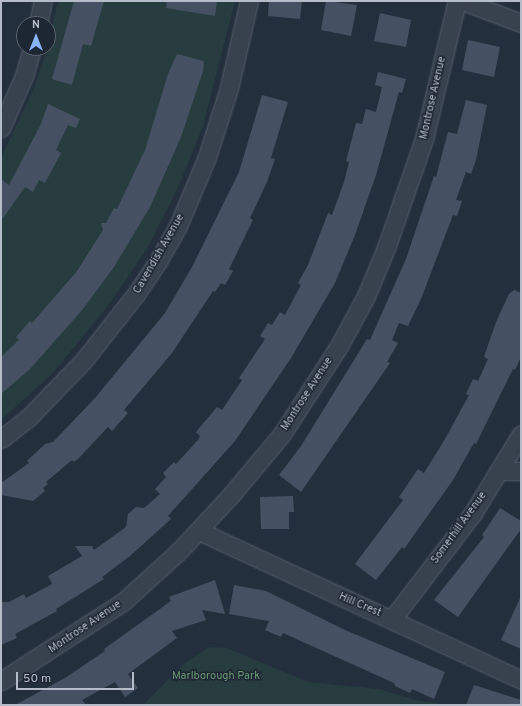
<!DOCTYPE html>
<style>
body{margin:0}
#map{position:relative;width:522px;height:706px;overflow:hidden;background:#242f3e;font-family:Overpass,sans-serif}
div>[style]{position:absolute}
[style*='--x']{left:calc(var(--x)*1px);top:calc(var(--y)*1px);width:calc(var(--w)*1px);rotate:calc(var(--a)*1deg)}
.green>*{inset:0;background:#263c3f}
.building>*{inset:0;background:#455162}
.roads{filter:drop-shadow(0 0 1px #565f6c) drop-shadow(0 0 1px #565f6c)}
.street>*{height:17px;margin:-8.5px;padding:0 8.5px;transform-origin:8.5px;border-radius:8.5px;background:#38414e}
span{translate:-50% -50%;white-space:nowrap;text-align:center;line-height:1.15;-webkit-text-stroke:3px #1d2633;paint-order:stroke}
.street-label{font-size:11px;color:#b4bcc9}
.park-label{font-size:11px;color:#6b9a76}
.frame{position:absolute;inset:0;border:2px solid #b4bcc9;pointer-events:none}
.north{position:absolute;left:16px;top:16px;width:40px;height:40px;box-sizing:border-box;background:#1d2633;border:1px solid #59626f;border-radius:50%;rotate:0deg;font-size:11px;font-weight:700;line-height:16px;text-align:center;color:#b4bcc9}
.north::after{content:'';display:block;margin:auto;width:14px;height:18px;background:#8ab4f8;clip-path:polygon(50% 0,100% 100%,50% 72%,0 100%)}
.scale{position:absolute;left:16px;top:672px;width:118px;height:18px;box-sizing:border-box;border:2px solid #b4bcc9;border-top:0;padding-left:5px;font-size:12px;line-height:14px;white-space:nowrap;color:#b4bcc9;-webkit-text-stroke:3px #1d2633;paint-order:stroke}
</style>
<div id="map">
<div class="green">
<div style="clip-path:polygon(58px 1px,235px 1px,203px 126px,178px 188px,148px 247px,111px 302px,53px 373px,1px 420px,1px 158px,34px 88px,48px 48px)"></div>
<div style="clip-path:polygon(209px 647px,227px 648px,308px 682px,379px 689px,415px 700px,448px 705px,143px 705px,185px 663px)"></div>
</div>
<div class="building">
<div style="clip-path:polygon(74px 1px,104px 1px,91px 46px,83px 44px,72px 85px,52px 79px)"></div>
<div style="clip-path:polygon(167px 1px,217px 1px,215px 16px,166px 8px)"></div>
<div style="clip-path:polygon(269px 1px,302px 1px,300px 19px,268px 16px)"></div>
<div style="clip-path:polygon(326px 1px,357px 5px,351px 36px,321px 30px)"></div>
<div style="clip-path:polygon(380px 13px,411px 20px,406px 47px,374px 41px)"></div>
<div style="clip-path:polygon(468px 40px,500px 47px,494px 77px,462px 70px)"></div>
<div style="clip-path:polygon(177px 54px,204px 61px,203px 71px,181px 137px,150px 207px,114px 267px,83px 309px,30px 369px,1px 394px,1px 357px,19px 340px,16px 337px,30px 321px,32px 323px,77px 271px,103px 230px,101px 223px,106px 223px,114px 208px,117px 209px,145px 150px,168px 74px)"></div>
<div style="clip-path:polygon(378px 72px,406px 79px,402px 93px,399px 92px,376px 175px,355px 235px,335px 283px,291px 358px,235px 441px,168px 516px,171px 519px,130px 556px,102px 577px,104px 579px,56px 609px,57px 611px,15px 634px,17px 638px,1px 645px,1px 602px,9px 602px,24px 594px,26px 598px,52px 584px,48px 576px,82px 556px,75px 546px,92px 546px,94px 550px,126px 527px,128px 514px,136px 507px,144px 508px,160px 494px,155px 489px,166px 477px,163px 473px,174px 462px,176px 464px,198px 440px,200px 436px,196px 432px,217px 407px,222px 410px,242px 380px,239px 378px,265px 339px,260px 336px,268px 323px,272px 325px,280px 312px,285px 315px,301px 285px,298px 283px,308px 265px,328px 213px,332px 215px,344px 182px,349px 162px,346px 161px,356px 123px,362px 124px,366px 109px,376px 112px,382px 87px,375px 85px)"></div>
<div style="clip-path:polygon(262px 95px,288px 102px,271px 158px,275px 159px,267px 182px,250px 218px,253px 220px,229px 269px,233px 271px,225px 285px,221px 283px,215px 292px,213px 291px,172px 353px,124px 410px,128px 413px,112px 431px,108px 427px,79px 458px,74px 462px,72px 460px,46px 482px,48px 484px,43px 488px,45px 491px,33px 501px,1px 495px,1px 483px,29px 463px,27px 461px,45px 444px,53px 442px,95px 398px,165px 313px,192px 267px,239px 172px)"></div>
<div style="clip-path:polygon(466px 100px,487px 105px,476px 160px,471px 174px,466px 172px,456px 200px,462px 201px,457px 216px,453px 215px,421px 299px,408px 326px,399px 323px,392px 340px,398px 343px,387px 362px,390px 363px,301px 492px,279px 475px,301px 446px,367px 339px,370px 340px,406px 259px,434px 176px,436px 177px,448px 132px,457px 134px)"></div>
<div style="clip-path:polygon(48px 104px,80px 119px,76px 128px,68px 125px,56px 150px,61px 153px,45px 183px,39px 180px,33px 192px,25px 187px,1px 221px,1px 179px,9px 185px,40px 126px)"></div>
<div style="clip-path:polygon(514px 290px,521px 293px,521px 357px,515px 370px,513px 369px,476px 444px,474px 443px,453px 480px,404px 549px,402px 547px,376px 580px,355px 564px,403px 500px,399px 497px,418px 469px,424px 473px,445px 439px,469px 395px,466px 394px,473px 379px,478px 381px,488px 359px,484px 357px,496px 322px,509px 294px)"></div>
<div style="clip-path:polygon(293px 496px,294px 512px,289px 512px,289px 529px,261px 529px,260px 497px)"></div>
<div style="clip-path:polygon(500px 508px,521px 521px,521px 529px,458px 617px,434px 600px,484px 537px,482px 535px)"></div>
<div style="clip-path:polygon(215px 580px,225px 614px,202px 610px,206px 620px,172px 631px,177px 638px,128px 674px,138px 688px,125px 697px,115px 682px,82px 700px,86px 705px,15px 705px,65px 678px,105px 651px,104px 649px,171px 601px,169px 597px)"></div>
<div style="clip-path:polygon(234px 585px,266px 591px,345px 630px,445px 672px,434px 699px,412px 689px,410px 693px,395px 686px,394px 683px,283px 633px,281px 637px,265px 630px,269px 621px,229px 614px)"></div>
<div style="clip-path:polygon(521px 596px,521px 649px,501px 640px)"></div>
<div style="clip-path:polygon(474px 685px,521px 700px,521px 705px,466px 705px)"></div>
</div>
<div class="roads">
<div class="street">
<div style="--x:463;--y:1;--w:62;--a:20.8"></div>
<div style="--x:38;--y:24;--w:24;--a:-78"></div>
<div style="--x:1;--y:128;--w:57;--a:-66.1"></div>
<div style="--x:24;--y:76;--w:29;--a:-74"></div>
<div style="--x:1;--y:439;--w:37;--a:-38"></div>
<div style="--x:30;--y:416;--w:78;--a:-46"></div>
<div style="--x:84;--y:360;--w:84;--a:-51.8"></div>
<div style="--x:136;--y:294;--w:40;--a:-56"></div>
<div style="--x:158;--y:261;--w:40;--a:-60.3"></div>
<div style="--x:178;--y:226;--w:75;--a:-67.2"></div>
<div style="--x:207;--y:157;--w:72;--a:-72.3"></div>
<div style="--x:229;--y:88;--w:89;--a:-77.1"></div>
<div style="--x:500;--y:471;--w:21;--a:0"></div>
<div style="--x:199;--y:531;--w:355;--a:24.8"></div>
<div style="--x:392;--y:619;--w:133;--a:-52.6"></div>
<div style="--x:473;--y:513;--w:92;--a:-58.7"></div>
<div style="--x:1;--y:681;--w:147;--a:-33"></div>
<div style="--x:124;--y:601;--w:74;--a:-42.3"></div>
<div style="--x:179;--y:551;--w:76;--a:-47.1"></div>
<div style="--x:231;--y:495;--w:80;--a:-50.1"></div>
<div style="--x:282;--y:434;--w:105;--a:-57.1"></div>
<div style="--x:339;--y:346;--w:57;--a:-61.6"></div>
<div style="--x:366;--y:296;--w:52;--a:-67.4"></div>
<div style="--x:386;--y:248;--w:115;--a:-70.8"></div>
<div style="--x:424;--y:139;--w:142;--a:-76.6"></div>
</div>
</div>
<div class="street-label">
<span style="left:433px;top:98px;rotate:-77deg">Montrose Avenue</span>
<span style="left:159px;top:254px;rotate:-60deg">Cavendish Avenue</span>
<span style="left:307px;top:394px;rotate:-57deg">Montrose Avenue</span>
<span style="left:459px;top:528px;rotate:-54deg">Somerhill Avenue</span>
<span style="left:360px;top:605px;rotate:23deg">Hill Crest</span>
<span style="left:85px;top:627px;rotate:-34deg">Montrose Avenue</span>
</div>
<div class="park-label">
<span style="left:216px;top:676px">Marlborough Park</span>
</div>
<div class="frame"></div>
<div class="north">N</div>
<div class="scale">50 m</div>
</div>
